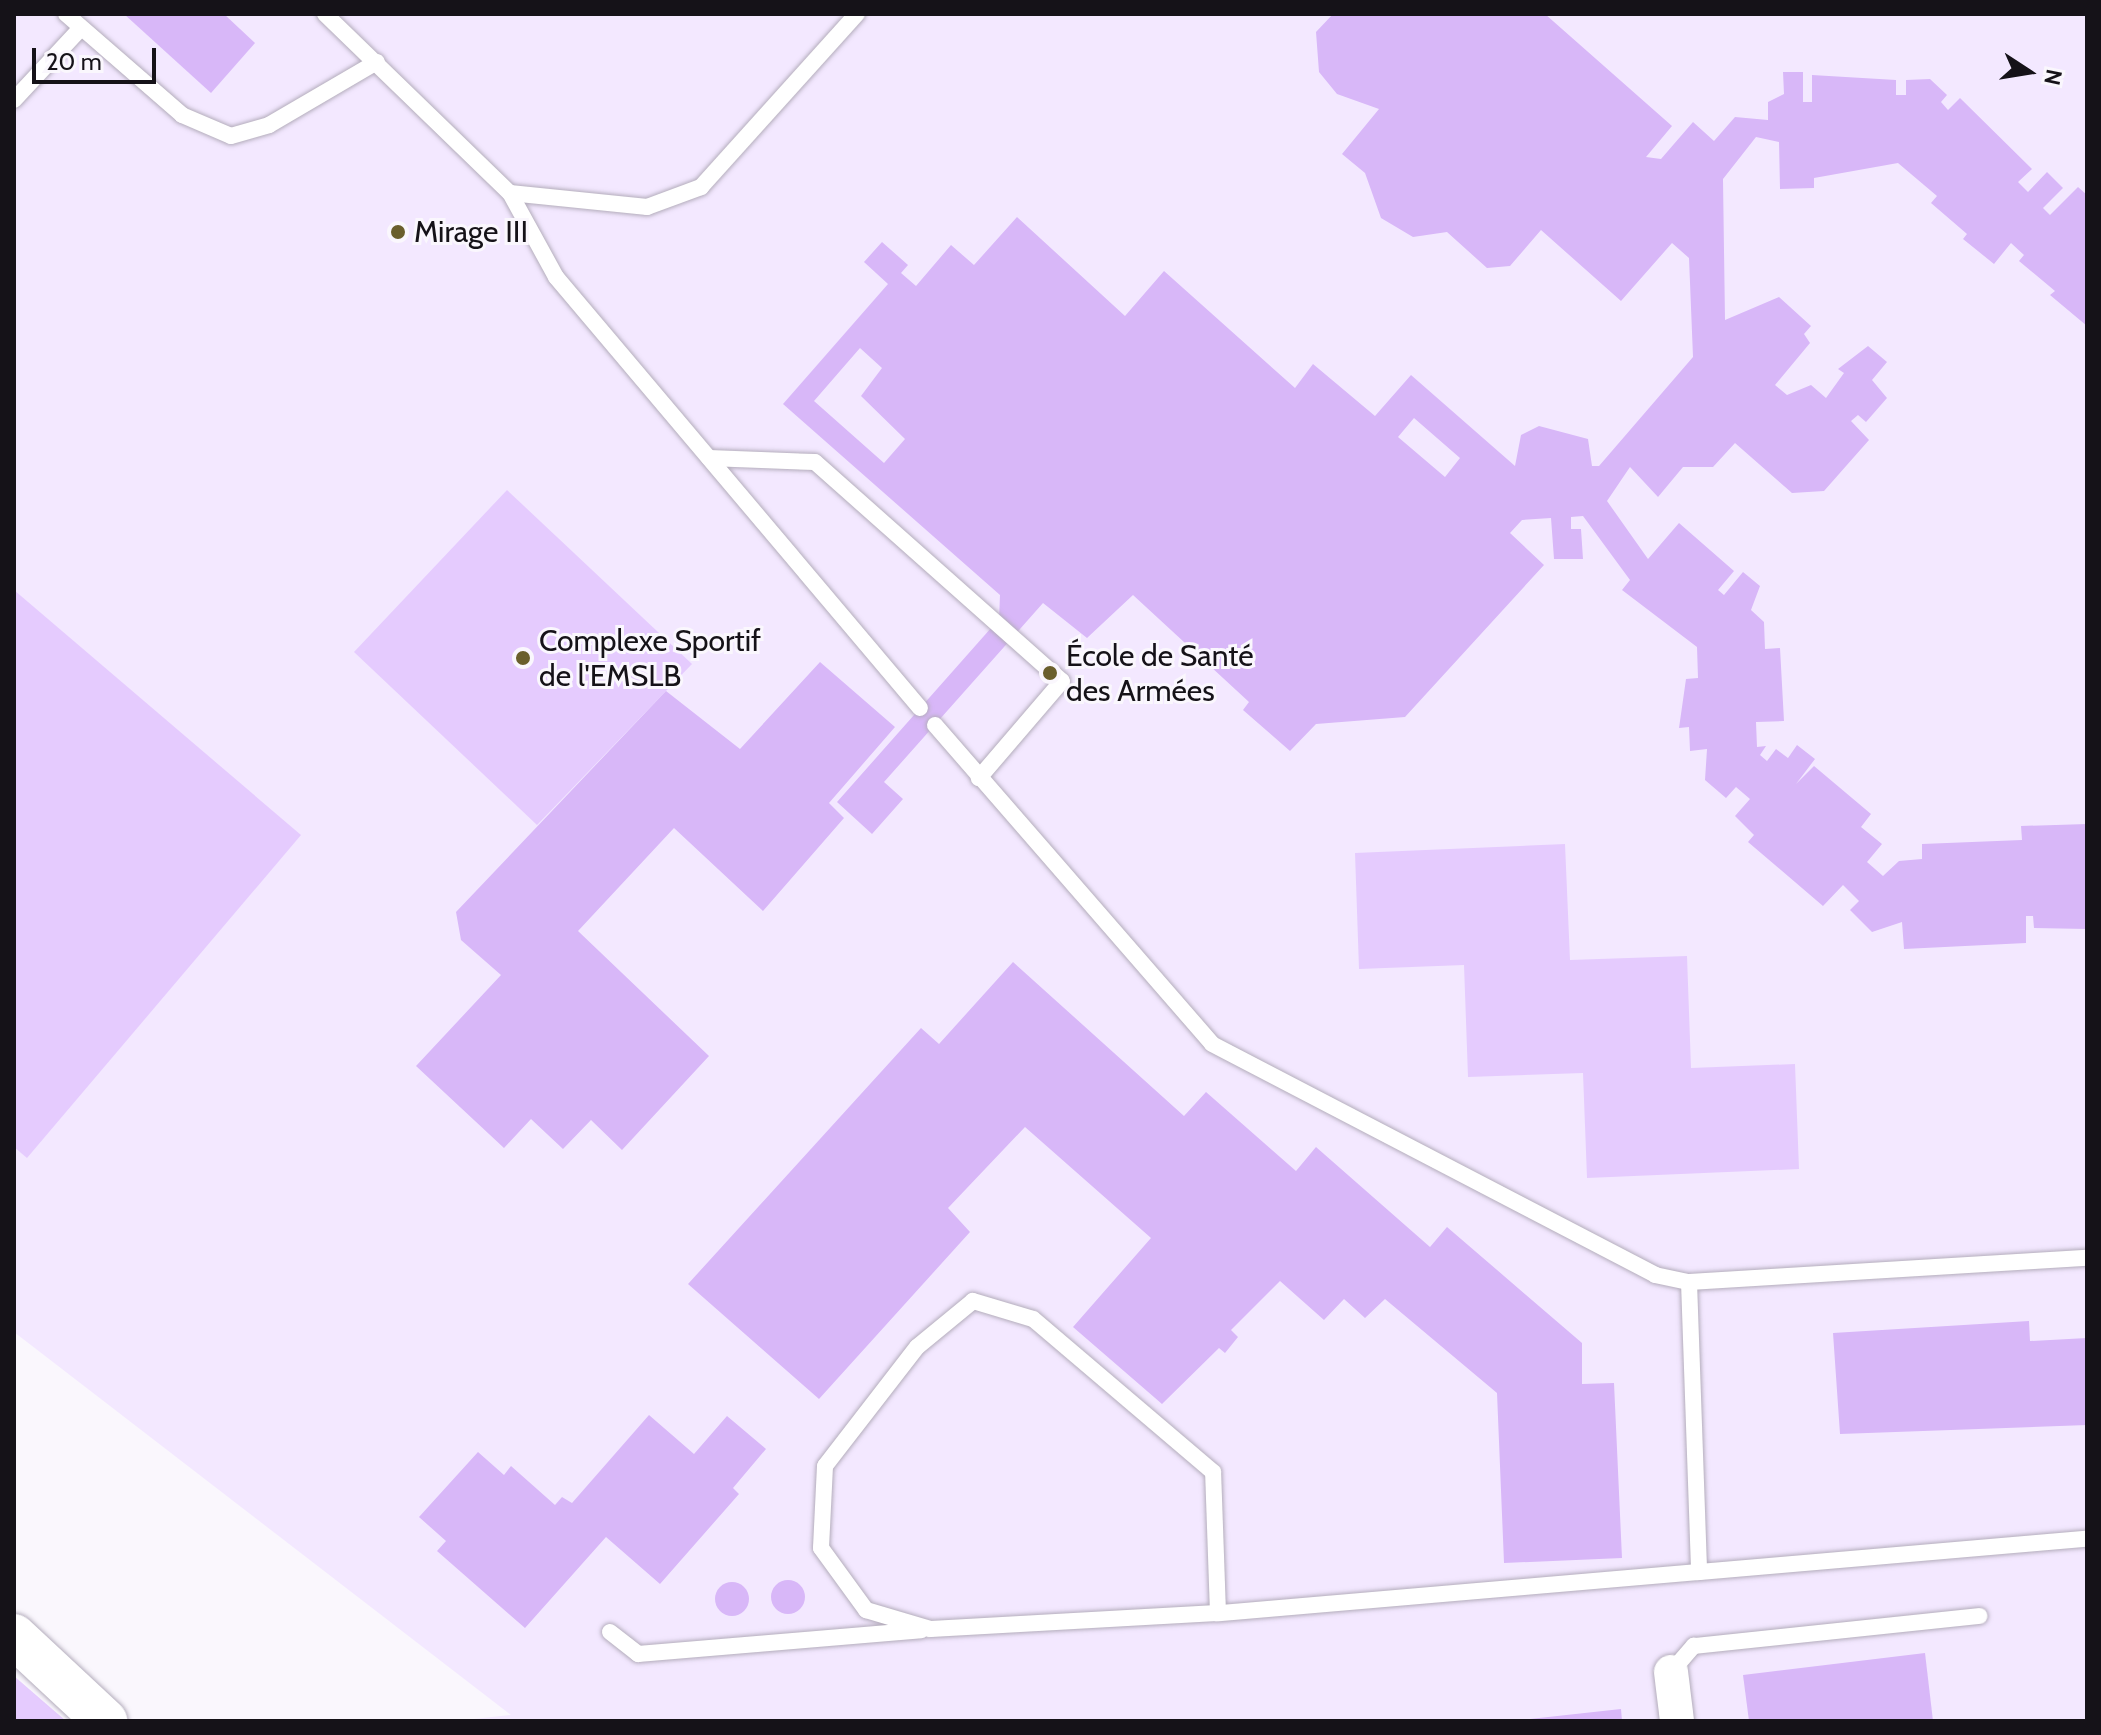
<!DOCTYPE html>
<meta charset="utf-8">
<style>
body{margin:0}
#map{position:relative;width:2101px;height:1735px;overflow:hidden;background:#faf7fd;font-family:Cabin,sans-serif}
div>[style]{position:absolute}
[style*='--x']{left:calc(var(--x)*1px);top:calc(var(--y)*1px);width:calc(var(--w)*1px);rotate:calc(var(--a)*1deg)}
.built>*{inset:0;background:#f3e8ff}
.green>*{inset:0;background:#e5cbfe}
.building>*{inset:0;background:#d8b7f8}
.round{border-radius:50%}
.roads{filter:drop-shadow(0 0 2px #b4adbc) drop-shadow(0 0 2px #b4adbc)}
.lane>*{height:16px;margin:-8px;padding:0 8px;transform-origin:8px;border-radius:8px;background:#fff}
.street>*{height:34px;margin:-17px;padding:0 17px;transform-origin:17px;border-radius:17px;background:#fff}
.primary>*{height:44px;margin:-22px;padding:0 22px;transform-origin:22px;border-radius:22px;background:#fff}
.dots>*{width:22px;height:22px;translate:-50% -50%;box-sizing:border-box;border:4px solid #faf7fd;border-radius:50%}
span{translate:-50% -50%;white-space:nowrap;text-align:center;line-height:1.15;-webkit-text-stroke:6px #faf7fd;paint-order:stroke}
.poi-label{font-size:30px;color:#151218}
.left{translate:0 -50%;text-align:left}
.frame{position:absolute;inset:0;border:16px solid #151218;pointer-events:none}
.north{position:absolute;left:1989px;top:32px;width:80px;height:80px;-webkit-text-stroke:6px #faf7fd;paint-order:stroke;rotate:102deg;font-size:22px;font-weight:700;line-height:32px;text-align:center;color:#151218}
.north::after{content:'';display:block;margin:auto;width:28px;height:36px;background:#151218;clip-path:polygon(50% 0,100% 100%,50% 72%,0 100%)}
.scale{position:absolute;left:32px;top:48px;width:124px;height:36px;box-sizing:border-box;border:4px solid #151218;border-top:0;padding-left:10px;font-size:24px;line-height:28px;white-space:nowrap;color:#151218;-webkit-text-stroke:6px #faf7fd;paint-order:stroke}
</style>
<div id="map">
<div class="built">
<div style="clip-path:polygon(14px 14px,2087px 14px,2087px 1721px,456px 1721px,511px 1715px,14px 1332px)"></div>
</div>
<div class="green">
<div style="clip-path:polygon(507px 490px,692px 664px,537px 825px,354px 652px)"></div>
<div style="clip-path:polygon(14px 590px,301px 835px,27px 1158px,14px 1147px)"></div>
<div style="clip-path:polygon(1565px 844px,1570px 960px,1687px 956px,1691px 1068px,1795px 1064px,1799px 1169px,1587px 1178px,1583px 1073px,1468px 1077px,1464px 965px,1359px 969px,1355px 853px)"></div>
<div style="clip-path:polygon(14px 1676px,66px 1721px,14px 1721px)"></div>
</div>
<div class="building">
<div style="clip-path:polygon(124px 14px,224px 14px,255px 43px,211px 93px)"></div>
<div style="clip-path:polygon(evenodd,1333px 14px,1545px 14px,1672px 126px,1646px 157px,1661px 159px,1693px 122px,1714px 141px,1735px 117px,1768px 120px,1768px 102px,1784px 94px,1783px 72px,1803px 72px,1803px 102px,1812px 102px,1812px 75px,1896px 80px,1896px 95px,1906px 95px,1906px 80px,1930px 79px,1947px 95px,1941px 102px,1948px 110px,1960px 98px,2032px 169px,2018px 182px,2028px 192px,2047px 172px,2063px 188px,2043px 208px,2050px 215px,2078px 187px,2087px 195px,2087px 326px,2050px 295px,2055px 291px,2019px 261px,2024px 255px,2011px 243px,1994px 264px,1963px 239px,1967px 234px,1931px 203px,1937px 196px,1898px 163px,1814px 178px,1814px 188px,1780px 189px,1779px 142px,1756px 137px,1723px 179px,1725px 320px,1779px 297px,1811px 326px,1804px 334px,1810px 343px,1775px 385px,1787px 395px,1811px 385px,1826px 398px,1844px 373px,1838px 369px,1868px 346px,1887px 362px,1872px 380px,1887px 398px,1866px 422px,1858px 415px,1851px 421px,1869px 440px,1824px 491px,1792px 493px,1735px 443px,1713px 467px,1683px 467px,1658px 497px,1630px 467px,1607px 501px,1648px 559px,1679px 523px,1734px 571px,1718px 590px,1724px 595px,1743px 572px,1760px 586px,1751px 610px,1764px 622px,1765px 649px,1780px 648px,1784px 721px,1756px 722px,1757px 747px,1766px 746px,1760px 755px,1767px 761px,1776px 749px,1788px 758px,1797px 745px,1815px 759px,1796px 784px,1814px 766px,1871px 814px,1861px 827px,1882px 844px,1867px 862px,1883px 876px,1899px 861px,1922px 859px,1922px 844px,2022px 840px,2021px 826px,2087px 824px,2087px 929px,2034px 928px,2033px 916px,2026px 916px,2026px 943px,1904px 949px,1902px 922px,1872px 932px,1850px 910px,1859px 901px,1843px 885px,1823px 906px,1748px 842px,1754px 835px,1735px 816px,1750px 799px,1736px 787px,1726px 798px,1705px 780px,1707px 749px,1690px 751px,1689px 727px,1679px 728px,1686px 679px,1698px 678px,1697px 647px,1622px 590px,1630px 580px,1583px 516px,1571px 517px,1571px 529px,1581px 529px,1583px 559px,1554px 559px,1551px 518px,1522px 520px,1510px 533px,1544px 565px,1405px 717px,1316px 724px,1290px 751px,1243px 710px,1249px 702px,1133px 595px,1087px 638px,1043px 603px,884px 782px,903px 799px,872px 834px,837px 802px,999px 619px,1000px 595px,783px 404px,888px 284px,864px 262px,882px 242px,908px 265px,901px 273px,916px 286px,951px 245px,974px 265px,1017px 217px,1125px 316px,1164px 271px,1295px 388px,1313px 364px,1375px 416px,1411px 375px,1515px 466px,1521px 435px,1539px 426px,1588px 439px,1592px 466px,1599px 466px,1693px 357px,1689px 258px,1672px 243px,1621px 301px,1541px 230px,1510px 266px,1487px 268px,1447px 232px,1413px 237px,1381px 218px,1365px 173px,1342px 154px,1379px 109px,1337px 94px,1319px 72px,1316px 32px,1333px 14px,860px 348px,882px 368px,861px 396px,905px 439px,884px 463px,814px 401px,860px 348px,1333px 14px,1414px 418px,1460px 458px,1445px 477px,1398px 437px,1414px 418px)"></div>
<div style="clip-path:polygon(820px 662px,895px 727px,829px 803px,844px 818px,763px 911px,674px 828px,578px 931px,709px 1056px,622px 1150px,591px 1120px,563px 1149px,531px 1119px,504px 1148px,416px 1066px,501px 975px,461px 940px,456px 912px,666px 691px,740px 749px)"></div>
<div style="clip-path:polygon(1013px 962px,1184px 1116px,1206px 1092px,1296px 1171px,1316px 1147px,1430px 1247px,1447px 1227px,1582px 1343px,1582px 1384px,1614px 1383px,1622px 1558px,1504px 1563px,1497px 1393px,1385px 1299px,1365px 1318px,1344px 1299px,1324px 1320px,1280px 1281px,1231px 1330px,1238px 1337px,1225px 1353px,1219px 1348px,1162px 1404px,1073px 1327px,1151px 1238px,1025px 1127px,948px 1208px,970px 1232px,819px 1399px,688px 1284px,921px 1028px,939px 1044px)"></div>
<div style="clip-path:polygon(2029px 1321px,2030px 1341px,2087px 1338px,2087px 1425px,1840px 1434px,1833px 1333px)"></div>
<div style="clip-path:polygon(649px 1415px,694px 1454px,727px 1416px,766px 1449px,733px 1488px,739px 1494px,660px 1584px,606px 1537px,525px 1628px,437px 1551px,446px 1541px,419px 1517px,478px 1452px,504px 1475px,511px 1466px,555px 1505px,562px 1497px,572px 1503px)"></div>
<div class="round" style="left:771px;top:1580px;width:34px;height:34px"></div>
<div class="round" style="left:715px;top:1582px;width:34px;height:34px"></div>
<div style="clip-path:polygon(1925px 1653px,1933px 1721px,1749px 1721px,1743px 1675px)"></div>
<div style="clip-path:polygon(1621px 1709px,1622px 1721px,1530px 1721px,1530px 1719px)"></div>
</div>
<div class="roads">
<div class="lane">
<div style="--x:66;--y:14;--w:154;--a:41"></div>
<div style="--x:182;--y:115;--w:53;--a:23.2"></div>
<div style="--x:231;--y:136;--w:40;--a:-16"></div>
<div style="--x:269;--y:125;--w:125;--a:-30.3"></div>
<div style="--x:325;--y:14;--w:257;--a:44.1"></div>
<div style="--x:510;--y:193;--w:96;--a:61.3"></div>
<div style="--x:556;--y:277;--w:564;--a:49.82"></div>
<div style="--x:14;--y:100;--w:98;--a:-47.1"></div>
<div style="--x:510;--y:193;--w:138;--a:5.8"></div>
<div style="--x:647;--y:207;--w:58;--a:-20.3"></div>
<div style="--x:701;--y:187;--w:233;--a:-48"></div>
<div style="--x:709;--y:458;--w:106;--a:2.2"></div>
<div style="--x:815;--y:462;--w:330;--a:41.6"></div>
<div style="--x:1062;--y:681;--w:128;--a:130.6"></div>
<div style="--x:935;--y:725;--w:422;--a:49"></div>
<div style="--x:1212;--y:1044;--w:500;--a:27.5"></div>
<div style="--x:1655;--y:1275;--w:35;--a:12"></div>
<div style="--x:1689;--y:1282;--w:290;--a:88"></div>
<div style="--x:1699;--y:1572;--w:483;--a:175.1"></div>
<div style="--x:1218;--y:1613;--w:141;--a:-92"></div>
<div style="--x:1213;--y:1472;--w:236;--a:-139.6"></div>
<div style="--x:1033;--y:1319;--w:63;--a:-163.3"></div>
<div style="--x:973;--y:1301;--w:72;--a:140.6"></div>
<div style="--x:917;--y:1347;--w:150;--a:127.7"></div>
<div style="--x:825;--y:1466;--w:82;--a:92.8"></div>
<div style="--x:821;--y:1548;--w:77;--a:54"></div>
<div style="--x:866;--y:1610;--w:67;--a:16.5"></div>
<div style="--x:930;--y:1629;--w:288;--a:-3.2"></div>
<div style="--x:1689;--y:1282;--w:399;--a:-3.5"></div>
<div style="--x:1699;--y:1572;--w:389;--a:-4.9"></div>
<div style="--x:610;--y:1632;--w:36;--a:38"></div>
<div style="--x:638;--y:1654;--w:284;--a:-4.8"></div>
<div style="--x:1671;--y:1672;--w:35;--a:-49"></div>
<div style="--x:1694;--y:1646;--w:287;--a:-6"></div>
</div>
<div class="street">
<div style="--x:1671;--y:1672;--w:49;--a:83"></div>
</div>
<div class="primary">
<div style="--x:14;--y:1636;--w:125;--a:43"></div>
</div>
</div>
<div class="dots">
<div style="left:398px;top:232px;background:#6a5f2c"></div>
<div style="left:523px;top:658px;background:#6a5f2c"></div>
<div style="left:1050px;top:673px;background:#6a5f2c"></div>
</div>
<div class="poi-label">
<span class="left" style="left:414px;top:232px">Mirage III</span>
<span class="left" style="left:539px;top:658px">Complexe Sportif<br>de l'EMSLB</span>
<span class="left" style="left:1066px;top:673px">École de Santé<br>des Armées</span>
</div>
<div class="frame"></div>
<div class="north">N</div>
<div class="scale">20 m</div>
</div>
